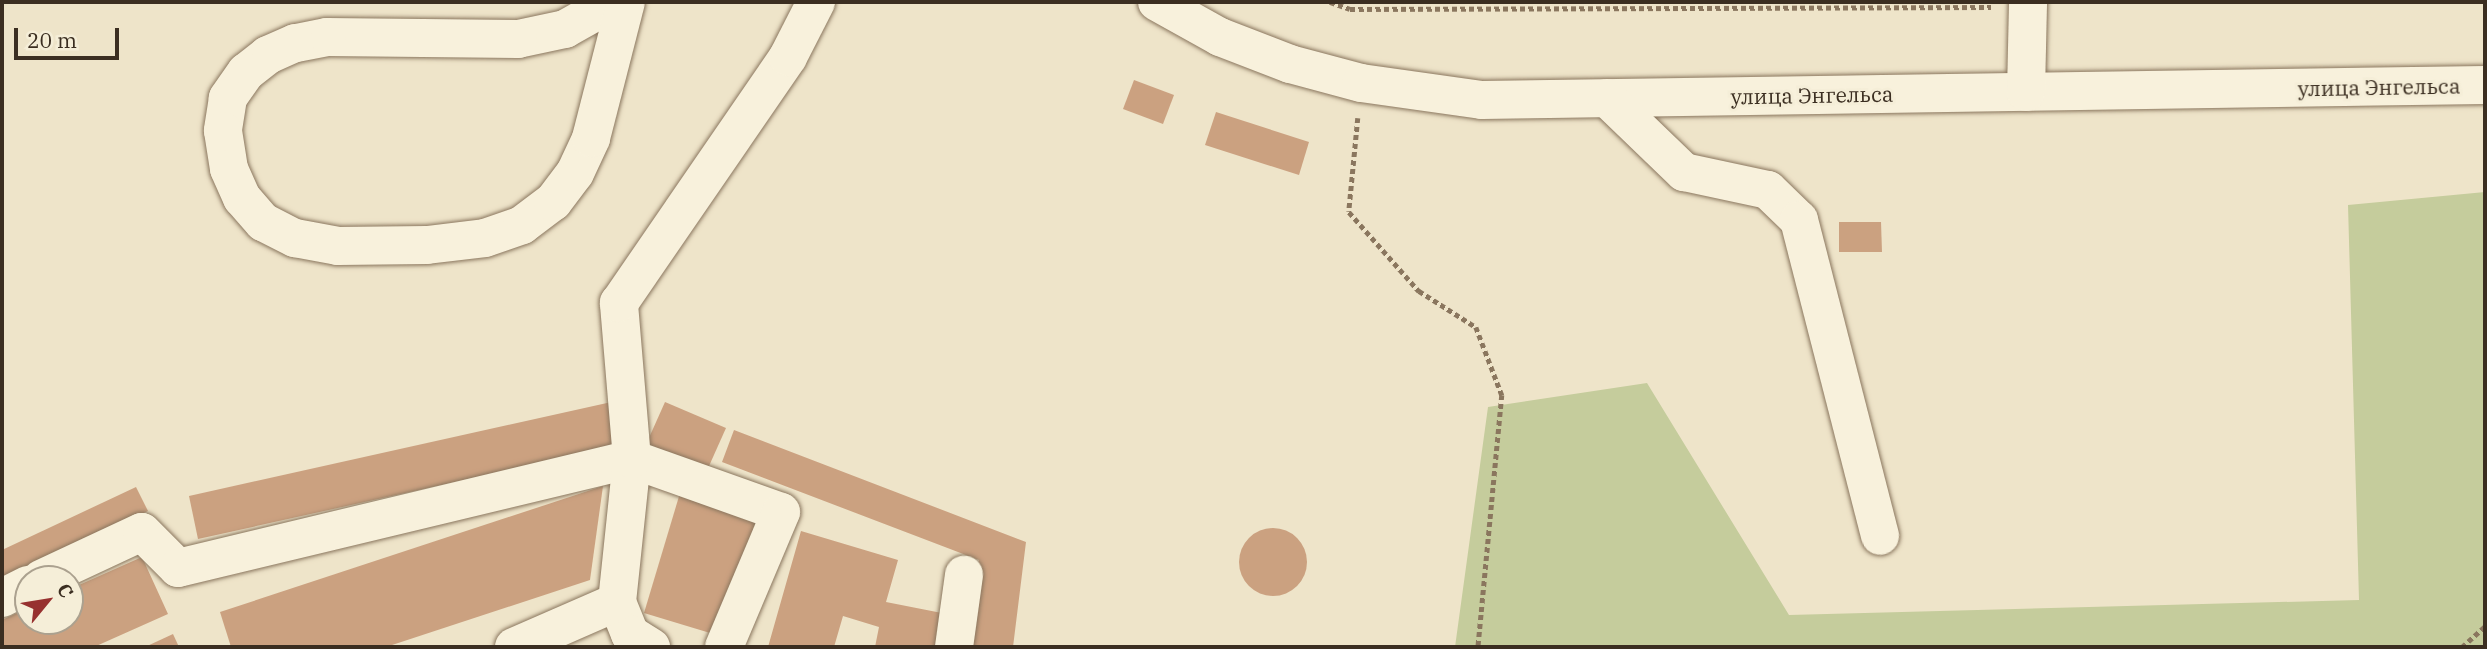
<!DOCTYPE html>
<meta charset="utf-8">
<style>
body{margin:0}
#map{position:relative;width:2487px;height:649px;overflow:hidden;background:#eee4c9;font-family:"IBM Plex Serif",serif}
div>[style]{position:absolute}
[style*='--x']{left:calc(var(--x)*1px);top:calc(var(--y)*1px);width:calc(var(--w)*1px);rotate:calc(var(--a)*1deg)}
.green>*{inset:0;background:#c5cc9c}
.building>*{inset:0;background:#cba180}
.round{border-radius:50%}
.path>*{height:4.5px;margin-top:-2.25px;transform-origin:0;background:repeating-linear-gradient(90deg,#8a765e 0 5px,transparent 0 8.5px)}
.roads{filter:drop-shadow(0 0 2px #8a765e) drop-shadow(0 0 2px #8a765e)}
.minor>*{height:38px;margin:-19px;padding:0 19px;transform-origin:19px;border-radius:19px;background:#f8f1dc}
span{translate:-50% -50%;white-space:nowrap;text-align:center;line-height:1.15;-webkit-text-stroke:6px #f5eed8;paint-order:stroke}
.street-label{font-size:21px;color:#3b2e21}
.frame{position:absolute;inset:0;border:4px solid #3b2e21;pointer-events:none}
.north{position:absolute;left:14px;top:565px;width:70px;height:70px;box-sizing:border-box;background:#f5eed8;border:2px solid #aba18f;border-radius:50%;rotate:60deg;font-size:19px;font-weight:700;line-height:28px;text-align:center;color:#3b2e21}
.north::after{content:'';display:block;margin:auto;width:24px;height:32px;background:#97312f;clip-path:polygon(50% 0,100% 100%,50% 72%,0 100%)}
.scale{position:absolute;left:14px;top:28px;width:105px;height:32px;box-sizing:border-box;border:4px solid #3b2e21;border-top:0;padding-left:9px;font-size:21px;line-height:24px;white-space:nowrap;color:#3b2e21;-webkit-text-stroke:5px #f5eed8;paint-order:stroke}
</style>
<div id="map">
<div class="green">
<div style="clip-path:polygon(2485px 192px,2485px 647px,1455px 647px,1488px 407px,1647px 383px,1789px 615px,2359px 600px,2348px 205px)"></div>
</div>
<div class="building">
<div style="clip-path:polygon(1134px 80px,1174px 95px,1163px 124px,1123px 109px)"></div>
<div style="clip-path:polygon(1216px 112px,1309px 142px,1299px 175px,1205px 145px)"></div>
<div style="clip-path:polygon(1839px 222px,1881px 222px,1882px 252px,1839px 252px)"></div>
<div style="clip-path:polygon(616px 401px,626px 444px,198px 539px,189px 496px)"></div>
<div style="clip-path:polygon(665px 402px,726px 428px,705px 475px,644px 449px)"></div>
<div style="clip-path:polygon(734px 430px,1026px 542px,1013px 647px,968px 647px,979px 560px,722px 462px)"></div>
<div style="clip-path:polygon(603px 486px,590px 580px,386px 647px,231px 647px,220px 612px)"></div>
<div style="clip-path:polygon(136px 487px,148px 511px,2px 580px,2px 550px)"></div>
<div style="clip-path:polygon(680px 493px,757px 517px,720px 636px,644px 613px)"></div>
<div class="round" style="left:1239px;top:528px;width:68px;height:68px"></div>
<div style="clip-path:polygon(801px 531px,898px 560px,886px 602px,957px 616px,951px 647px,875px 647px,879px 627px,843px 616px,834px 647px,768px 647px)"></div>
<div style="clip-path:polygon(142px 557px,168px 614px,94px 647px,2px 647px,2px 620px,28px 608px,28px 621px,70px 621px,70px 589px)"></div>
<div style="clip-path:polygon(173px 634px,179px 647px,145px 647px)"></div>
</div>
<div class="path">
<div style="--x:1330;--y:2;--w:21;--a:19"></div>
<div style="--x:1350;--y:9;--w:641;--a:-0.18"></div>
<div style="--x:1358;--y:118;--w:94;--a:95.5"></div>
<div style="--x:1349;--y:212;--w:106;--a:48.5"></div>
<div style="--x:1419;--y:291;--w:67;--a:32.3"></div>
<div style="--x:1476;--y:327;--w:73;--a:69.1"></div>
<div style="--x:1502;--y:395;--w:253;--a:95.4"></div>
<div style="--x:2462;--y:647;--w:31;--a:-42"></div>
</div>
<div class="roads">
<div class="minor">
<div style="--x:613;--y:2;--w:55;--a:150.6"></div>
<div style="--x:565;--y:29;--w:48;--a:168"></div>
<div style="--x:518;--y:39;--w:191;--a:-179.4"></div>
<div style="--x:327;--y:37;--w:33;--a:169"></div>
<div style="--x:295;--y:43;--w:30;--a:156"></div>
<div style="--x:268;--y:55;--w:28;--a:142"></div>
<div style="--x:246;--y:72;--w:32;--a:125"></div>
<div style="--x:228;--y:98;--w:33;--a:99"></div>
<div style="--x:223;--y:131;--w:38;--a:81"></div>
<div style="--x:229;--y:169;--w:32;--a:66"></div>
<div style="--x:242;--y:198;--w:32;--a:49"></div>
<div style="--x:263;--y:222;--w:36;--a:27"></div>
<div style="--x:295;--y:238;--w:44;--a:10.5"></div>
<div style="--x:338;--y:246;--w:89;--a:-0.6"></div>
<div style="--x:427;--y:245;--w:58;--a:-6.9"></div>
<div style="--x:485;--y:238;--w:39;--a:-19"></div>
<div style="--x:522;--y:225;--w:39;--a:-37"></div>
<div style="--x:553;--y:202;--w:36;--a:-53"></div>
<div style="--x:575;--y:173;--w:38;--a:-65"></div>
<div style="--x:591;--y:138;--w:140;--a:-75.6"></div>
<div style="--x:1157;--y:2;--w:72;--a:29.1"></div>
<div style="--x:1220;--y:37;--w:75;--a:21.1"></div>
<div style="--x:1290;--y:64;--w:73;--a:15"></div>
<div style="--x:1361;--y:83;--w:122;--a:8"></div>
<div style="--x:1482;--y:100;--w:1003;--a:-0.86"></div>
<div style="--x:2026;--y:92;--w:90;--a:-88.7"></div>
<div style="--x:1607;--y:98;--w:107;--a:43.9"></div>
<div style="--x:1684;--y:172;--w:86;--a:12.1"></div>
<div style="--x:1768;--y:190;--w:43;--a:44.1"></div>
<div style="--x:1799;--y:220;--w:326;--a:75.6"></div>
<div style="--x:41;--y:579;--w:111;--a:-25"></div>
<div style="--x:142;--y:532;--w:51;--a:45"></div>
<div style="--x:178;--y:568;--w:467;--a:-13.5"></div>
<div style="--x:632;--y:459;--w:158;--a:19.6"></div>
<div style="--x:781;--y:512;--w:147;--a:112.9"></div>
<div style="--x:2;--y:598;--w:29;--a:-27"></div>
<div style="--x:617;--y:602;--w:35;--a:68"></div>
<div style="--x:630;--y:634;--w:25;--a:32"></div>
<div style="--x:514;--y:647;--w:112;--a:-23.6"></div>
<div style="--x:617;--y:602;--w:144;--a:-84"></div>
<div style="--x:632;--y:459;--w:157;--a:-94.8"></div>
<div style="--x:619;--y:303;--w:298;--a:-55.5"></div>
<div style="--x:788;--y:57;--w:62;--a:-63"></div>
<div style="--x:954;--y:647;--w:73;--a:-82.1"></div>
</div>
</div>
<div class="street-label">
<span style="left:2379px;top:87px;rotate:-1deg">улица Энгельса</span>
<span style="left:1812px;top:95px;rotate:-1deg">улица Энгельса</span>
</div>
<div class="frame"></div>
<div class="north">С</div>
<div class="scale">20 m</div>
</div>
